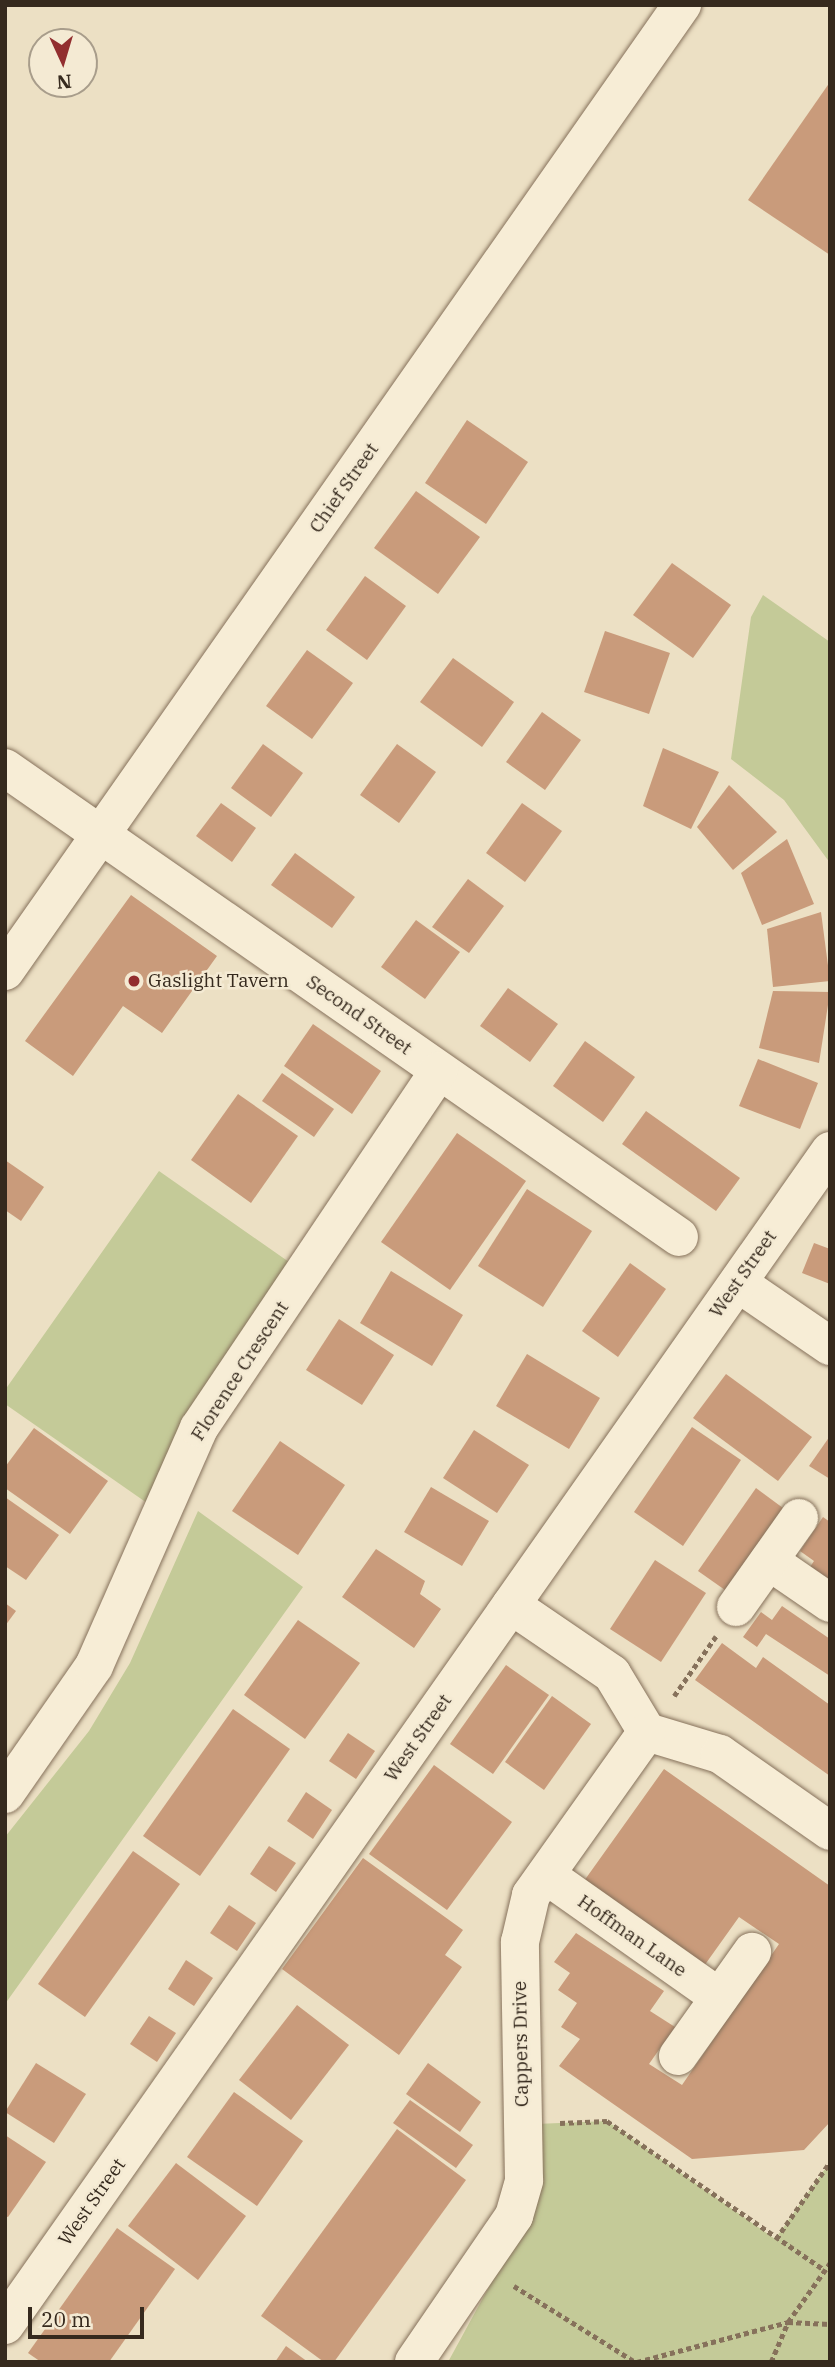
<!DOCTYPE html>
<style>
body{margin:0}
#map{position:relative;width:835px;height:2367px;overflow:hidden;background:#ece0c4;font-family:"IBM Plex Serif",serif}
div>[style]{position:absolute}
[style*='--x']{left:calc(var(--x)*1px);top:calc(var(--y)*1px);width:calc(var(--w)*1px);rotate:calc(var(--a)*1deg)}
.green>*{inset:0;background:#c4ca98}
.building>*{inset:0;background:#c99b7b}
.path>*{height:4.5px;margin-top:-2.25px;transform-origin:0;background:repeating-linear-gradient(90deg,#86715b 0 5px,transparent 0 8.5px)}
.roads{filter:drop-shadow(0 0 2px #86715b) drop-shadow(0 0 2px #86715b)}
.minor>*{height:38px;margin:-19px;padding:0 19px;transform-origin:19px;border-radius:19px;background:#f7edd6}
.dots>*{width:19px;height:19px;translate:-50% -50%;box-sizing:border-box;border:4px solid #f4ead3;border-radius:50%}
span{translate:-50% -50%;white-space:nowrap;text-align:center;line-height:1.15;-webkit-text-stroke:5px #f4ead3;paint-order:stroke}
.street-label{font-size:19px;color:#362a1e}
.poi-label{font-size:19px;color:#362a1e}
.left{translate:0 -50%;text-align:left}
.frame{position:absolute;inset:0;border:7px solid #362a1e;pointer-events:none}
.north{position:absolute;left:28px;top:28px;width:70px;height:70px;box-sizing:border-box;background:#f4ead3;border:2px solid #a89d8b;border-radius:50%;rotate:176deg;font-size:19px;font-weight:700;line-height:28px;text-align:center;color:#362a1e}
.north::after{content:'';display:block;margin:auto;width:24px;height:32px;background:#922e2f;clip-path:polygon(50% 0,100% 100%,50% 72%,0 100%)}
.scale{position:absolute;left:28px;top:2307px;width:116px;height:32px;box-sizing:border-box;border:4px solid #362a1e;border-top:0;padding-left:9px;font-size:21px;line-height:24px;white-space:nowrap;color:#362a1e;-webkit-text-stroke:5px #f4ead3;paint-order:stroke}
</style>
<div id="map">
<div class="green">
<div style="clip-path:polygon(763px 595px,830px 642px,830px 863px,784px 800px,731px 759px,751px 617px)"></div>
<div style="clip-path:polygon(159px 1171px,289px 1262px,184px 1418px,147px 1503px,5px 1404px,5px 1390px)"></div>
<div style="clip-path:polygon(198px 1511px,303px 1587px,5px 2004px,5px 1837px,89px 1731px,130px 1663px)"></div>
<div style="clip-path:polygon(607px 2121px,775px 2239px,830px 2162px,830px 2362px,448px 2362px,496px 2274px,536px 2124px)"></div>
</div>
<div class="building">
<div style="clip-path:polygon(830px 82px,830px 255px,748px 200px)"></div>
<div style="clip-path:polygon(467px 420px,528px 462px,486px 524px,425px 483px)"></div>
<div style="clip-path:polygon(416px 491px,480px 537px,438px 594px,374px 548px)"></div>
<div style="clip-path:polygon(672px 563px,731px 605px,693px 658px,633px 615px)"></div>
<div style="clip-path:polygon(365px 576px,406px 606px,367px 660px,326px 630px)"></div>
<div style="clip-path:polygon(605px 631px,670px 653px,649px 714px,584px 692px)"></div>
<div style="clip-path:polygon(307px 650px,353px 683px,312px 739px,266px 706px)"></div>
<div style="clip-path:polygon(453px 658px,514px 702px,482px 747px,420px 702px)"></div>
<div style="clip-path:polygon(542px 712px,581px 740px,545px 790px,506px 762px)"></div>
<div style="clip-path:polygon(263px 744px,303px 773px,271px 817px,231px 788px)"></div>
<div style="clip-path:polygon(397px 744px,436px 772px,399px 823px,360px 795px)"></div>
<div style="clip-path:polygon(663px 748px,719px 772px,691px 829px,643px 806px)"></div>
<div style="clip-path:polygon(729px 785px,777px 832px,733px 870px,697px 827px)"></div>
<div style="clip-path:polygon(221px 803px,256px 828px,232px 862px,196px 836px)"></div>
<div style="clip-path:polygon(522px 803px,562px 831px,525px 882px,486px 853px)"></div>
<div style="clip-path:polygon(787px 839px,814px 904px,762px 925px,741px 873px)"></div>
<div style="clip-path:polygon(295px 853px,355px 897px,332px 928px,271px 885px)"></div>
<div style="clip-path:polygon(468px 879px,504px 906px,469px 953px,432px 927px)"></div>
<div style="clip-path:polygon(131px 895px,217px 956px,162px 1033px,123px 1006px,73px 1076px,25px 1041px)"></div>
<div style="clip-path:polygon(821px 912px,830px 981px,773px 987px,767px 929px)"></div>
<div style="clip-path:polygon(416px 920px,460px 952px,425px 999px,381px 967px)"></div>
<div style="clip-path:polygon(508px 988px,558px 1024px,530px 1062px,480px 1026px)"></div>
<div style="clip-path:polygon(773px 991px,830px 992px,819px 1063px,759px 1048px)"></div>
<div style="clip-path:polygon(313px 1024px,381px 1071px,352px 1114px,284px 1066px)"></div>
<div style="clip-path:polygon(585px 1041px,635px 1077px,603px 1122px,553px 1086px)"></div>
<div style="clip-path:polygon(758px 1059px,818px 1083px,800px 1129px,739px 1106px)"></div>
<div style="clip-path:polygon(282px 1073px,334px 1109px,314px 1137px,262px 1101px)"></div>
<div style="clip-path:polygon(238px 1094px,298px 1136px,251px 1203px,191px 1160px)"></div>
<div style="clip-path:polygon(646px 1111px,740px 1178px,716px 1211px,622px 1144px)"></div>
<div style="clip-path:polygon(457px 1133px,526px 1181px,450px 1290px,381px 1242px)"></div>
<div style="clip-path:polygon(5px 1160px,44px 1187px,21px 1221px,5px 1210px)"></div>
<div style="clip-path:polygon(527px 1189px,592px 1231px,543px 1307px,478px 1266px)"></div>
<div style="clip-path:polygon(814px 1243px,830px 1249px,830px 1284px,802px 1273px)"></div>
<div style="clip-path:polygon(630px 1263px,666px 1289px,618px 1357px,582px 1331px)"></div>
<div style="clip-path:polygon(391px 1271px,463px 1315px,432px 1366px,360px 1323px)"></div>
<div style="clip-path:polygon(339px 1319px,394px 1355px,362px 1405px,306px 1370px)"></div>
<div style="clip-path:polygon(527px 1354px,600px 1398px,569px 1449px,496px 1406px)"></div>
<div style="clip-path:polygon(726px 1374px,812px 1437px,778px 1481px,693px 1418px)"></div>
<div style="clip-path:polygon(692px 1427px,741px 1460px,683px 1546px,634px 1512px)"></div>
<div style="clip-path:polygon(34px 1428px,108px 1481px,70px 1534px,5px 1488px,5px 1467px)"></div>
<div style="clip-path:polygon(474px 1430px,529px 1465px,497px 1513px,443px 1478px)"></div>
<div style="clip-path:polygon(830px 1436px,830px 1479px,809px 1466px)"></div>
<div style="clip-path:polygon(280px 1441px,345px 1485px,298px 1555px,232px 1511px)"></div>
<div style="clip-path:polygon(431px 1487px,489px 1521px,462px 1566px,404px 1532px)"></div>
<div style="clip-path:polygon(756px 1488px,783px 1508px,725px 1590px,698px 1571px)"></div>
<div style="clip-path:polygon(5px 1497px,59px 1535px,26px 1580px,5px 1566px)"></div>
<div style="clip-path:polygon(823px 1517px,830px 1522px,830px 1590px,806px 1573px,814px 1561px,800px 1551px)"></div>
<div style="clip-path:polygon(376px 1549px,425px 1581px,420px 1594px,441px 1609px,414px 1648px,342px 1597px)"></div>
<div style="clip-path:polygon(655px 1560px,706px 1593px,661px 1662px,610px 1629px)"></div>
<div style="clip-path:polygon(5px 1603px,16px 1611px,5px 1626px)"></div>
<div style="clip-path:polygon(782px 1606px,830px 1639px,830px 1676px,766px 1634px,757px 1647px,743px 1637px,761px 1612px,772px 1620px)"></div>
<div style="clip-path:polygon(298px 1620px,360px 1663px,305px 1739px,244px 1695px)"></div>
<div style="clip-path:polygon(722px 1643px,756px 1668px,763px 1657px,830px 1705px,830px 1776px,695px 1680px)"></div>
<div style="clip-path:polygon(506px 1665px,549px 1695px,493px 1774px,450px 1744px)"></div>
<div style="clip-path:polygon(552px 1696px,591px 1724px,544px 1790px,505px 1762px)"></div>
<div style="clip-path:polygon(233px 1709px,290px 1749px,200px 1876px,143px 1836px)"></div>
<div style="clip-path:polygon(348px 1733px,375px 1751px,356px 1779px,329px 1761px)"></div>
<div style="clip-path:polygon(434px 1765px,512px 1822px,447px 1910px,369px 1854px)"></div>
<div style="clip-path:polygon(664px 1769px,830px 1886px,830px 2122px,804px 2150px,692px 2159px,559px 2066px,580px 2039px,561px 2027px,577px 2003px,558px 1990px,570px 1973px,554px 1962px,576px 1933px,664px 1991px,650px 2011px,675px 2027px,649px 2064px,682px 2085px,779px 1944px,739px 1917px,704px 1966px,584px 1881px)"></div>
<div style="clip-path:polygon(306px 1792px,332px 1810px,313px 1839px,287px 1821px)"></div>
<div style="clip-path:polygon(269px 1846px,296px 1863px,276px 1892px,250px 1874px)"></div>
<div style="clip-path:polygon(133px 1851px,180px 1884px,85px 2017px,38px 1984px)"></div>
<div style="clip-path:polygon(363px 1858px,463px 1930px,445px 1955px,462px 1967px,399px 2055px,282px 1969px)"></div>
<div style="clip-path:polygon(229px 1905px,256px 1923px,237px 1951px,210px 1933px)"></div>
<div style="clip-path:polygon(186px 1960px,213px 1978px,194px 2006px,168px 1989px)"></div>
<div style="clip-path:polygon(297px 2005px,349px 2045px,291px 2120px,239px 2080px)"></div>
<div style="clip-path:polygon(149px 2016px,176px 2033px,157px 2062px,130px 2044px)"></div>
<div style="clip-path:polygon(36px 2063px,86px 2094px,54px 2143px,5px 2112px)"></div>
<div style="clip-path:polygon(428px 2063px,481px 2102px,460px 2132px,406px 2094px)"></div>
<div style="clip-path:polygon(234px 2092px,303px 2141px,257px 2206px,187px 2157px)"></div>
<div style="clip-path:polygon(410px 2100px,473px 2145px,456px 2168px,393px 2123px)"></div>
<div style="clip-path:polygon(397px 2129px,466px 2180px,334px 2362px,324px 2362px,261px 2316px)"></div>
<div style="clip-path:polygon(5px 2135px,46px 2162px,8px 2217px,5px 2216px)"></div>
<div style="clip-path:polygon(176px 2163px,246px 2216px,198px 2280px,128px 2226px)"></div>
<div style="clip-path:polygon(117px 2228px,175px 2269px,109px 2362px,41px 2362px,28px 2353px)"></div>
<div style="clip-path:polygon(286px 2346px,308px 2362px,275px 2362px)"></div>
</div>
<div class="path">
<div style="--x:674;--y:1696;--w:73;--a:-55"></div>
<div style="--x:560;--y:2123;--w:47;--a:-2.4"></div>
<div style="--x:607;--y:2121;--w:264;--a:34.4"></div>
<div style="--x:776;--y:2239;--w:94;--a:-55"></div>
<div style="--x:514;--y:2286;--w:143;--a:32.1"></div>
<div style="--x:637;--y:2362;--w:156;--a:-14.8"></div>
<div style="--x:788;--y:2322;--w:72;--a:-54.6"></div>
<div style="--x:771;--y:2362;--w:43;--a:-67"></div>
<div style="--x:788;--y:2322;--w:42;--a:2.7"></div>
</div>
<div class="roads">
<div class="minor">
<div style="--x:5;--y:768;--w:821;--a:34.83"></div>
<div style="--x:5;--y:971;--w:1180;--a:-54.98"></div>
<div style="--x:738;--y:1283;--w:112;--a:34.4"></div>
<div style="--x:769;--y:1561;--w:74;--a:34.5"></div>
<div style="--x:511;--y:1605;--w:122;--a:34.3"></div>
<div style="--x:612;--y:1674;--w:68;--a:58.9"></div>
<div style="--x:647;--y:1732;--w:76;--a:16.8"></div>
<div style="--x:720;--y:1754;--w:134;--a:35"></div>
<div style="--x:736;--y:1607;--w:109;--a:-54.7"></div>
<div style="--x:5;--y:1794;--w:156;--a:-55.2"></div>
<div style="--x:94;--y:1666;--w:260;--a:-66.2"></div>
<div style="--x:199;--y:1428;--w:430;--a:-56.1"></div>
<div style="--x:546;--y:1875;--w:212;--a:35.2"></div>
<div style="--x:678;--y:2056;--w:128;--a:-54.6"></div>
<div style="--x:5;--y:2325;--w:1435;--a:-54.9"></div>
<div style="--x:414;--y:2362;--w:177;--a:-55.6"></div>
<div style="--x:514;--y:2216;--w:37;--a:-74"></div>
<div style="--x:524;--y:2180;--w:238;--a:-91"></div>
<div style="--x:520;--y:1942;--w:48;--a:-76.8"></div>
<div style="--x:531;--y:1895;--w:200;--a:-54.6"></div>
</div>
</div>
<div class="dots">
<div style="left:134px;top:981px;background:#922e2f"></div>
</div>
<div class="street-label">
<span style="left:344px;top:488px;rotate:-55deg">Chief Street</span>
<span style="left:359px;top:1015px;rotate:35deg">Second Street</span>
<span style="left:743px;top:1274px;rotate:-55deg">West Street</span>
<span style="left:240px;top:1371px;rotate:-57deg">Florence Crescent</span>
<span style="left:418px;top:1738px;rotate:-55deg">West Street</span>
<span style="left:632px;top:1936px;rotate:35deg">Hoffman Lane</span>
<span style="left:521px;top:2044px;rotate:-91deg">Cappers Drive</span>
<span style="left:92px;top:2202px;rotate:-55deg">West Street</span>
</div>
<div class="poi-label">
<span class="left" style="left:148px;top:981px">Gaslight Tavern</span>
</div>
<div class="frame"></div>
<div class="north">N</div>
<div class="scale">20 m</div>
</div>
